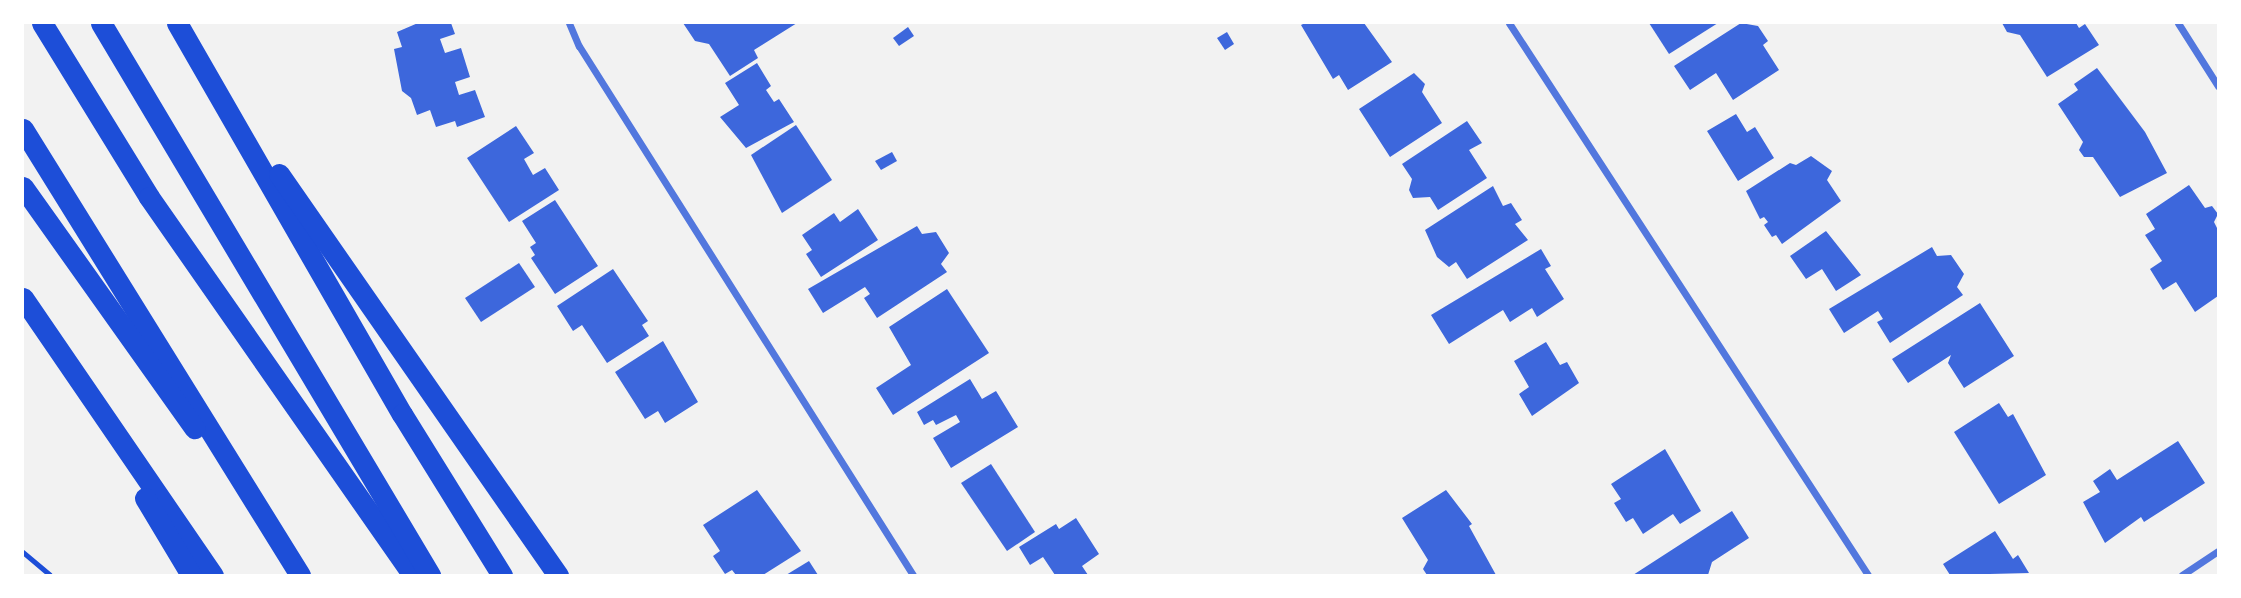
<!DOCTYPE html>
<style>
body{margin:0}
#map{position:relative;width:2241px;height:598px;overflow:hidden;background:#f2f2f2;font-family:"PT Sans",sans-serif}
div>[style]{position:absolute}
[style*='--x']{left:calc(var(--x)*1px);top:calc(var(--y)*1px);width:calc(var(--w)*1px);rotate:calc(var(--a)*1deg)}
.building>*{inset:0;background:#3d67dc}
.path>*{height:4.5px;margin:-2.25px;padding:0 2.25px;transform-origin:2.25px;border-radius:2.25px;background:#1d4ed8}
.minor>*{height:7px;margin:-3.5px;padding:0 3.5px;transform-origin:3.5px;border-radius:3.5px;background:#5277de}
.motorway>*{height:21px;margin:-10.5px;padding:0 10.5px;transform-origin:10.5px;border-radius:10.5px;background:#1d4ed8}
span{translate:-50% -50%;white-space:nowrap;text-align:center;line-height:1.15;-webkit-text-stroke:6px #fff;paint-order:stroke}
.frame{position:absolute;inset:0;border:24px solid #fff;pointer-events:none}
</style>
<div id="map">
<div class="building">
<div style="clip-path:polygon(418px 23px,451px 23px,455px 34px,440px 39px,445px 53px,461px 48px,470px 77px,455px 82px,459px 95px,475px 90px,485px 117px,457px 127px,455px 121px,436px 127px,430px 110px,417px 115px,411px 98px,402px 91px,394px 49px,402px 47px,397px 32px)"></div>
<div style="clip-path:polygon(683px 23px,797px 23px,754px 50px,758px 58px,730px 76px,709px 44px,695px 41px)"></div>
<div style="clip-path:polygon(1305px 23px,1364px 23px,1392px 62px,1348px 90px,1339px 75px,1333px 79px,1301px 25px)"></div>
<div style="clip-path:polygon(1649px 23px,1718px 23px,1669px 54px)"></div>
<div style="clip-path:polygon(1741px 23px,1758px 26px,1768px 41px,1763px 45px,1779px 70px,1733px 100px,1716px 73px,1690px 90px,1674px 66px)"></div>
<div style="clip-path:polygon(2002px 23px,2076px 23px,2079px 28px,2085px 24px,2099px 45px,2047px 77px,2020px 35px,2007px 32px)"></div>
<div style="clip-path:polygon(908px 27px,914px 36px,899px 46px,893px 38px)"></div>
<div style="clip-path:polygon(1227px 32px,1234px 44px,1225px 50px,1217px 38px)"></div>
<div style="clip-path:polygon(757px 63px,771px 86px,766px 90px,774px 102px,779px 99px,794px 122px,746px 148px,720px 117px,739px 105px,725px 83px)"></div>
<div style="clip-path:polygon(2097px 68px,2145px 132px,2167px 173px,2120px 197px,2093px 157px,2084px 157px,2079px 150px,2083px 142px,2058px 104px,2078px 90px,2074px 84px)"></div>
<div style="clip-path:polygon(1414px 73px,1425px 84px,1422px 92px,1442px 123px,1390px 157px,1359px 109px)"></div>
<div style="clip-path:polygon(1736px 114px,1747px 132px,1755px 127px,1774px 158px,1738px 181px,1707px 131px)"></div>
<div style="clip-path:polygon(1467px 121px,1482px 143px,1469px 150px,1487px 178px,1438px 210px,1430px 197px,1413px 198px,1409px 190px,1412px 179px,1402px 164px)"></div>
<div style="clip-path:polygon(796px 125px,832px 180px,782px 213px,751px 155px)"></div>
<div style="clip-path:polygon(516px 126px,534px 153px,524px 159px,533px 175px,545px 168px,559px 190px,509px 222px,467px 158px)"></div>
<div style="clip-path:polygon(892px 152px,897px 161px,881px 170px,875px 161px)"></div>
<div style="clip-path:polygon(1811px 156px,1832px 171px,1827px 180px,1841px 201px,1782px 244px,1776px 235px,1772px 237px,1764px 225px,1768px 222px,1764px 217px,1760px 219px,1746px 191px,1790px 163px,1796px 165px)"></div>
<div style="clip-path:polygon(2189px 185px,2205px 208px,2212px 206px,2218px 214px,2214px 222px,2218px 230px,2218px 296px,2195px 312px,2176px 282px,2163px 290px,2150px 269px,2162px 261px,2145px 235px,2155px 229px,2146px 214px)"></div>
<div style="clip-path:polygon(1493px 186px,1503px 206px,1511px 203px,1522px 220px,1515px 224px,1528px 240px,1467px 279px,1456px 262px,1449px 267px,1437px 257px,1425px 230px)"></div>
<div style="clip-path:polygon(555px 200px,598px 266px,555px 294px,531px 258px,535px 255px,530px 247px,536px 243px,522px 221px)"></div>
<div style="clip-path:polygon(858px 209px,878px 240px,821px 277px,806px 254px,812px 250px,802px 235px,834px 213px,840px 222px)"></div>
<div style="clip-path:polygon(917px 226px,922px 234px,936px 232px,949px 253px,941px 264px,947px 272px,877px 318px,864px 298px,870px 294px,865px 287px,823px 313px,808px 289px)"></div>
<div style="clip-path:polygon(1826px 231px,1861px 275px,1836px 291px,1822px 269px,1806px 279px,1790px 256px)"></div>
<div style="clip-path:polygon(1932px 247px,1937px 256px,1951px 255px,1964px 274px,1957px 287px,1963px 295px,1890px 343px,1877px 322px,1883px 319px,1878px 311px,1844px 333px,1829px 309px)"></div>
<div style="clip-path:polygon(1541px 249px,1551px 266px,1545px 269px,1564px 299px,1537px 317px,1532px 308px,1510px 322px,1503px 310px,1449px 344px,1431px 315px)"></div>
<div style="clip-path:polygon(519px 263px,535px 287px,481px 322px,465px 298px)"></div>
<div style="clip-path:polygon(613px 269px,648px 321px,642px 325px,649px 336px,607px 363px,582px 325px,573px 331px,557px 306px)"></div>
<div style="clip-path:polygon(947px 289px,989px 353px,893px 415px,876px 388px,911px 365px,889px 327px)"></div>
<div style="clip-path:polygon(1980px 303px,2014px 356px,1964px 388px,1948px 363px,1951px 355px,1908px 383px,1892px 359px)"></div>
<div style="clip-path:polygon(663px 341px,698px 402px,665px 423px,658px 411px,645px 419px,615px 372px)"></div>
<div style="clip-path:polygon(1546px 342px,1560px 365px,1567px 362px,1579px 383px,1532px 416px,1519px 394px,1529px 387px,1514px 361px)"></div>
<div style="clip-path:polygon(970px 379px,982px 399px,996px 391px,1018px 427px,951px 468px,933px 438px,960px 422px,956px 415px,936px 425px,933px 420px,924px 425px,917px 412px)"></div>
<div style="clip-path:polygon(1999px 403px,2008px 417px,2013px 414px,2046px 475px,1999px 504px,1954px 432px)"></div>
<div style="clip-path:polygon(2178px 441px,2205px 483px,2144px 522px,2141px 517px,2105px 543px,2083px 502px,2100px 492px,2093px 481px,2110px 469px,2117px 480px)"></div>
<div style="clip-path:polygon(1665px 449px,1701px 511px,1680px 524px,1673px 514px,1643px 534px,1633px 518px,1626px 522px,1614px 503px,1621px 499px,1611px 484px)"></div>
<div style="clip-path:polygon(991px 464px,1035px 532px,1007px 551px,961px 483px)"></div>
<div style="clip-path:polygon(757px 490px,801px 551px,763px 575px,736px 575px,732px 570px,725px 574px,713px 556px,720px 551px,703px 525px)"></div>
<div style="clip-path:polygon(1446px 490px,1472px 524px,1469px 526px,1496px 575px,1427px 575px,1423px 569px,1428px 560px,1402px 518px)"></div>
<div style="clip-path:polygon(1732px 511px,1749px 538px,1712px 562px,1708px 575px,1633px 575px)"></div>
<div style="clip-path:polygon(1076px 518px,1099px 554px,1082px 566px,1088px 575px,1055px 575px,1043px 557px,1030px 565px,1019px 547px,1056px 524px,1059px 529px)"></div>
<div style="clip-path:polygon(1995px 531px,2013px 559px,2018px 555px,2029px 573px,1950px 575px,1943px 564px)"></div>
<div style="clip-path:polygon(809px 561px,818px 575px,786px 575px)"></div>
</div>
<div class="path">
<div style="--x:23;--y:552;--w:35;--a:40"></div>
</div>
<div class="minor">
<div style="--x:569;--y:23;--w:25;--a:67"></div>
<div style="--x:579;--y:46;--w:626;--a:57.73"></div>
<div style="--x:1509;--y:23;--w:658;--a:56.96"></div>
<div style="--x:2178;--y:23;--w:75;--a:57.6"></div>
<div style="--x:2182;--y:575;--w:43;--a:-33.7"></div>
</div>
<div class="motorway">
<div style="--x:42;--y:23;--w:204;--a:58.4"></div>
<div style="--x:149;--y:197;--w:461;--a:55.1"></div>
<div style="--x:101;--y:23;--w:643;--a:59.2"></div>
<div style="--x:177;--y:23;--w:451;--a:60.1"></div>
<div style="--x:402;--y:414;--w:190;--a:58.2"></div>
<div style="--x:23;--y:129;--w:525;--a:58.16"></div>
<div style="--x:279;--y:174;--w:489;--a:55.2"></div>
<div style="--x:23;--y:187;--w:296;--a:54.6"></div>
<div style="--x:23;--y:298;--w:336;--a:55.6"></div>
<div style="--x:145;--y:498;--w:90;--a:59.1"></div>
</div>
<div class="frame"></div>
</div>
